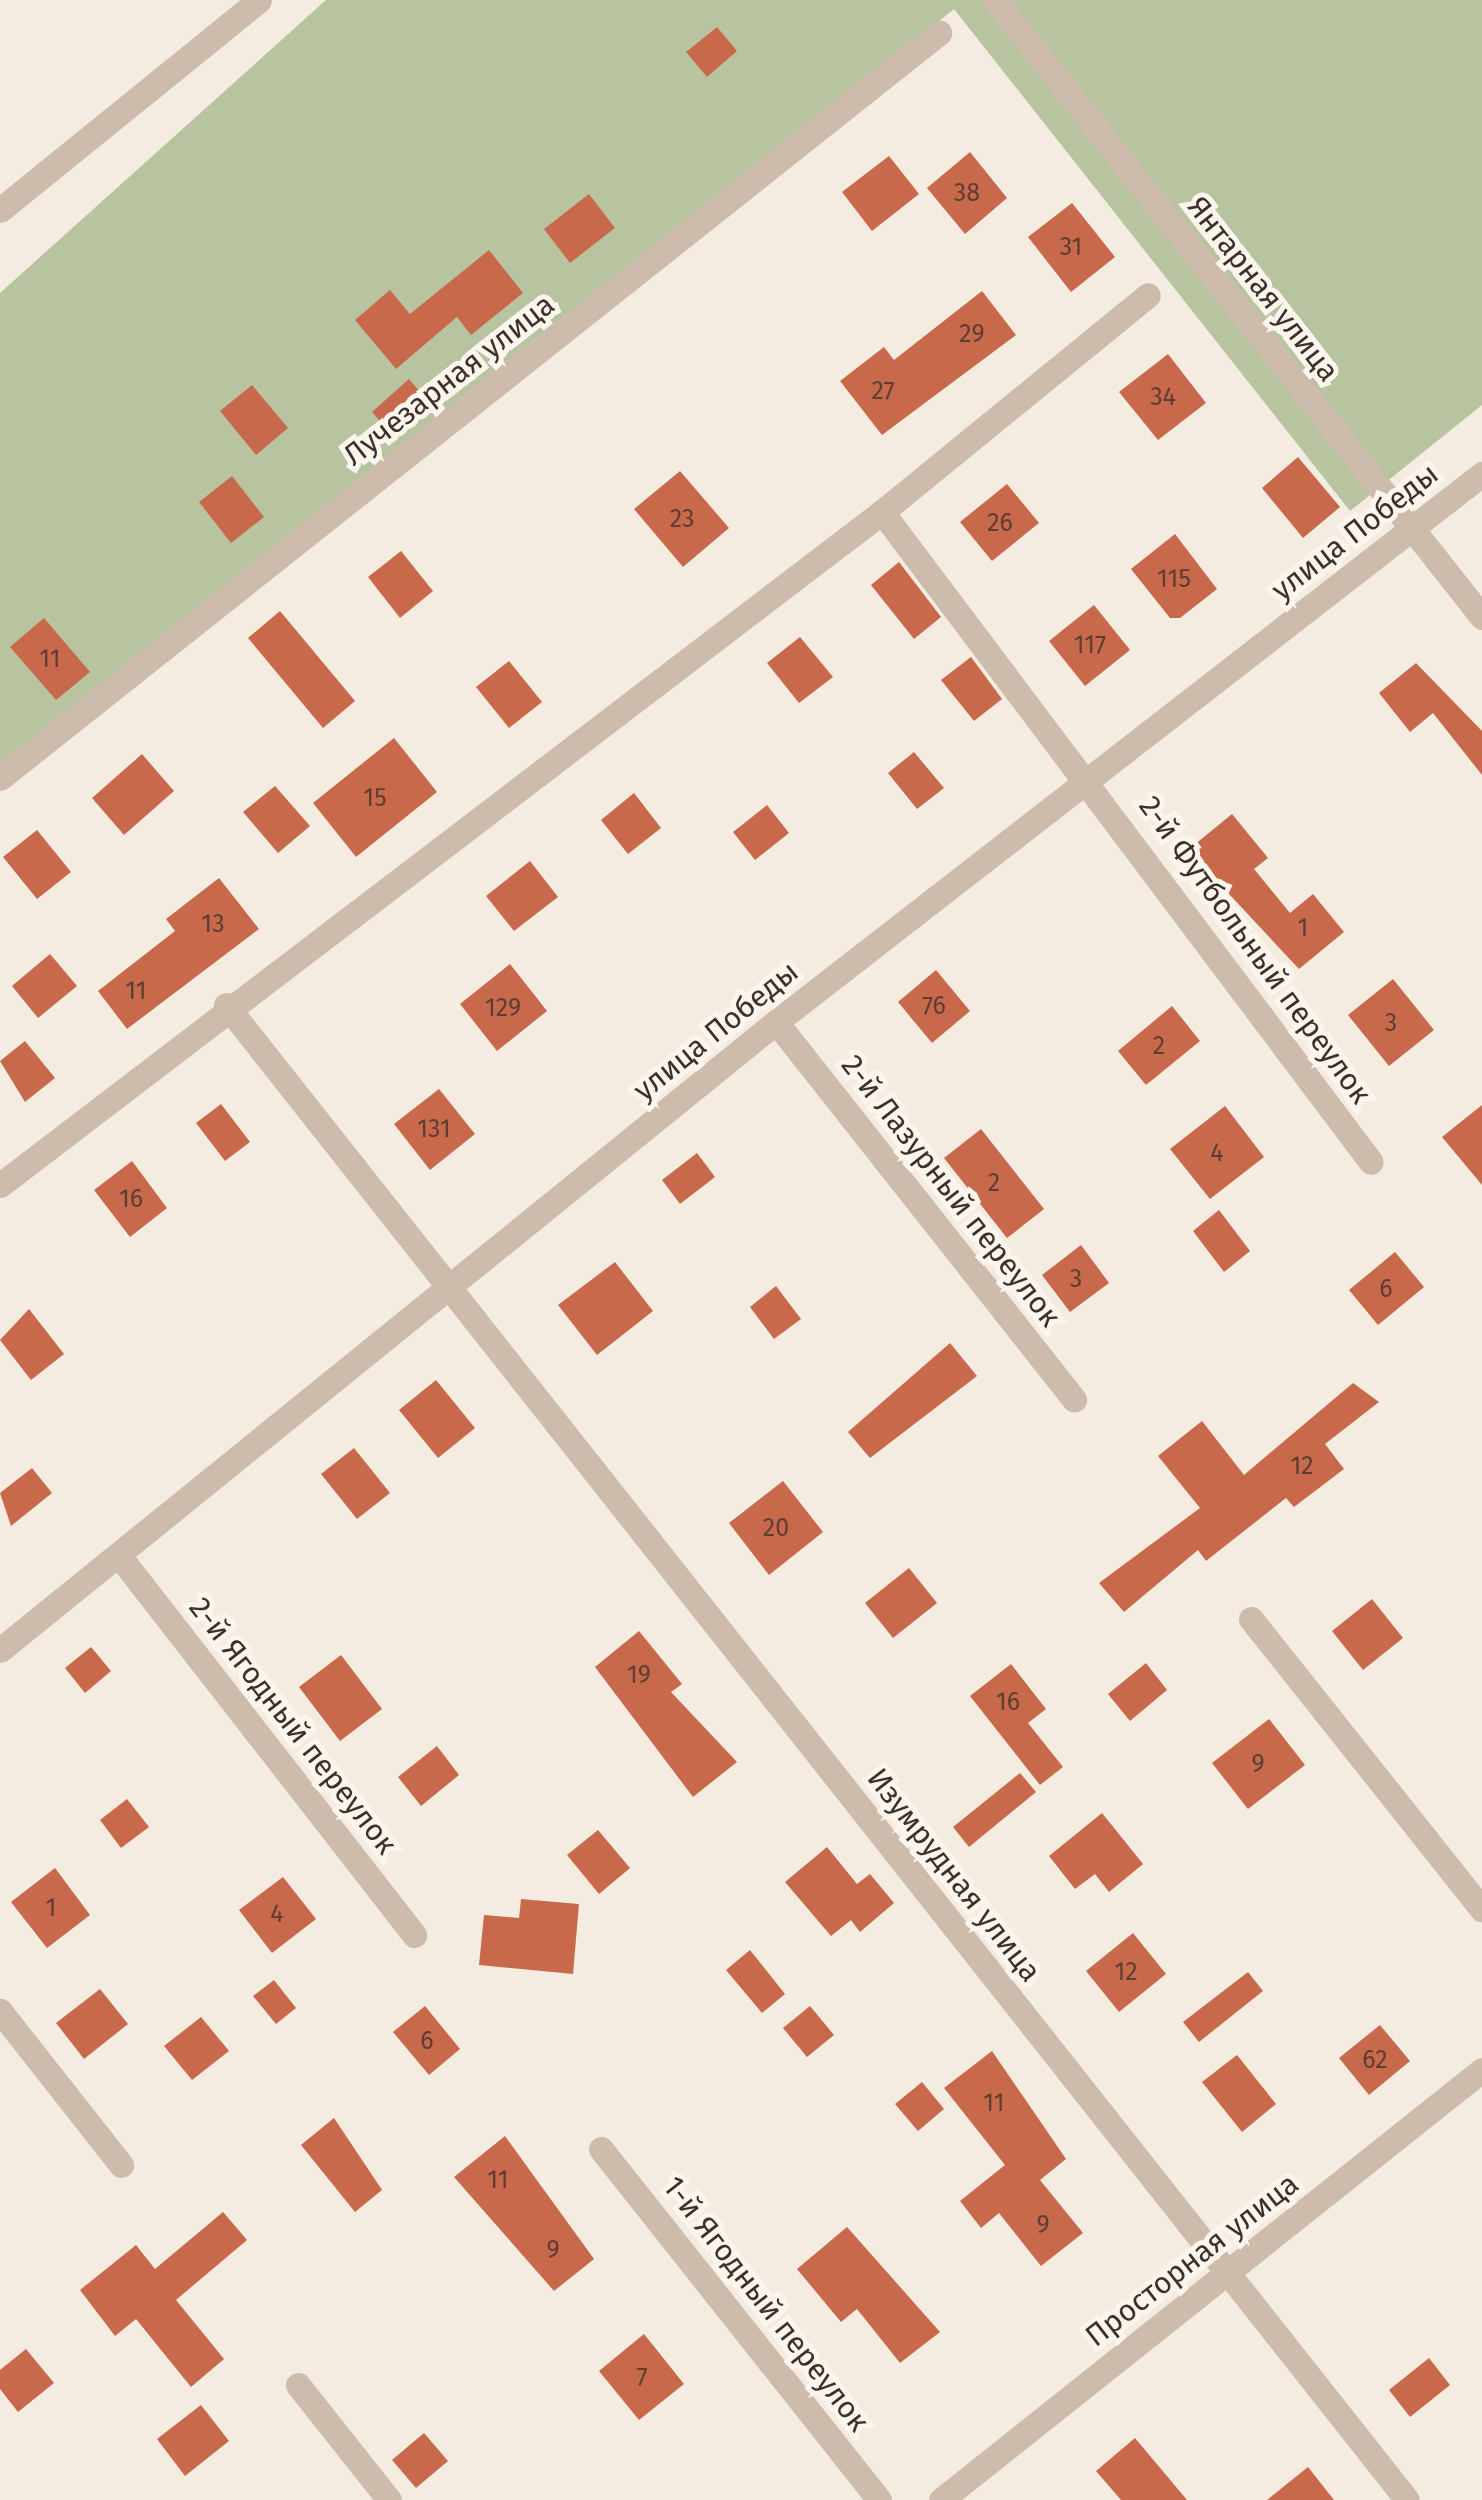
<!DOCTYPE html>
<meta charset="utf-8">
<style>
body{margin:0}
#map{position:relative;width:1482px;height:2500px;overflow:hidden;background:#f4ebe1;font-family:"Fira Sans",sans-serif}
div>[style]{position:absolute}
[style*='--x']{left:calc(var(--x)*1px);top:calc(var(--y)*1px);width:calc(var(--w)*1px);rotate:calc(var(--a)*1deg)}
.green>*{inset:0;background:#b8c4a0}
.building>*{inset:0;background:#c8694b}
.street>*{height:25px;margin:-12.5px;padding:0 12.5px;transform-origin:12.5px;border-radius:12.5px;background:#cdbbac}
span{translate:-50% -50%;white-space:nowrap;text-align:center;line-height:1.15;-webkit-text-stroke:10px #fbf5ee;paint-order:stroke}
.number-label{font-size:25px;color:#5e3e33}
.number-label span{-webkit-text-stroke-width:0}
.street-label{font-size:30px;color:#3b302b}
</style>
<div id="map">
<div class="green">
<div style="clip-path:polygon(326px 0,1482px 0,1482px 405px,1350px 511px,954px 9px,0 774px,0 293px)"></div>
</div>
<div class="building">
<div style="clip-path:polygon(717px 27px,737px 51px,707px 77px,686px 52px)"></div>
<div style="clip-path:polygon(970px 152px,1007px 198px,965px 234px,927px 188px)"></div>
<div style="clip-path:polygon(889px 156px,919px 194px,872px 231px,842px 192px)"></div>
<div style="clip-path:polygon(589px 194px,615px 228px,570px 263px,544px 229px)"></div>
<div style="clip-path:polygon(1072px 203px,1115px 257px,1071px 292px,1028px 237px)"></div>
<div style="clip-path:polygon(489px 250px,523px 293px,471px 335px,457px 317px,396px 369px,355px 320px,390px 290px,410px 314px)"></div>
<div style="clip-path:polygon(982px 291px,1016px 335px,882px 435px,840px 381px,884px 347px,894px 360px)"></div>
<div style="clip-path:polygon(1168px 354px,1206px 403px,1158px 440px,1119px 392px)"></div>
<div style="clip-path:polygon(409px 379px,431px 405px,394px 437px,372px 412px)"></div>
<div style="clip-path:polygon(252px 385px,288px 428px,256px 455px,220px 411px)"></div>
<div style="clip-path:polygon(1298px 457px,1340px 507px,1303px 538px,1262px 488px)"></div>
<div style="clip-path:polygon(680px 471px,729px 528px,683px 567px,634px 509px)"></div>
<div style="clip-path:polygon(232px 476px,264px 517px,231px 543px,199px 502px)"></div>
<div style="clip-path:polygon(1007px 484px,1039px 523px,992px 561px,960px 522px)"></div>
<div style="clip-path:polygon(1175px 534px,1217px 589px,1180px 618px,1170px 618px,1131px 569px)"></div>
<div style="clip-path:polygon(401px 551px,433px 591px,400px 618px,368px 577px)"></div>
<div style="clip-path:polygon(899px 562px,941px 617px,914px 639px,871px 585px)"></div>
<div style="clip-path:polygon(1094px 605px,1130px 650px,1085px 686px,1049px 641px)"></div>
<div style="clip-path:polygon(280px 611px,355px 701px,323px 728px,248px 638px)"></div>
<div style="clip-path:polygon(44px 618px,90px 672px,56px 700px,10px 647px)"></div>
<div style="clip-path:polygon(800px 637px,833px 677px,799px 703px,767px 663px)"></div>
<div style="clip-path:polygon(971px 657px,1002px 699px,974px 721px,941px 680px)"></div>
<div style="clip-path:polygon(509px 661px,542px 702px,509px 728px,476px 687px)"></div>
<div style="clip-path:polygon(1416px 663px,1482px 731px,1482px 775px,1433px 713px,1410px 732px,1379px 693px)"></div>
<div style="clip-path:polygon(394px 738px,437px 792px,356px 857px,313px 803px)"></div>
<div style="clip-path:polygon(914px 752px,944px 788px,917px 809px,888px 773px)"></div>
<div style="clip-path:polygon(142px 754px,174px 791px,124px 835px,92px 798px)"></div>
<div style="clip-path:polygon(275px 786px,310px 826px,278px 853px,243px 812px)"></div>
<div style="clip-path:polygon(634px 793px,661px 828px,628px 854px,601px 820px)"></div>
<div style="clip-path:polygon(767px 805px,789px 833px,755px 860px,733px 832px)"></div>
<div style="clip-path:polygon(1232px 814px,1268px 858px,1254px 869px,1290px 913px,1313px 894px,1344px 932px,1299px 969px,1188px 850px)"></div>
<div style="clip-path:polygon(37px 830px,71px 872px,37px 899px,3px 857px)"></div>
<div style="clip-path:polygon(530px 861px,558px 897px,514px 931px,486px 896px)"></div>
<div style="clip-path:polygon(219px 878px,259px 929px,127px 1029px,98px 991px,175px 931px,166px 919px)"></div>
<div style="clip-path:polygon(50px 954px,77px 986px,38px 1018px,12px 986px)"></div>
<div style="clip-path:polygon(510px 964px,547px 1011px,497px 1051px,460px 1004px)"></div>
<div style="clip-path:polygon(936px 970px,970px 1011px,932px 1043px,898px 1002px)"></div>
<div style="clip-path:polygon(1393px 979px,1434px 1030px,1389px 1066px,1348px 1015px)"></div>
<div style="clip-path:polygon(1172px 1006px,1200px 1041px,1146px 1085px,1118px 1051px)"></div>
<div style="clip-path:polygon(25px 1041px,55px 1078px,25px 1102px,0 1061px)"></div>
<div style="clip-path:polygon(439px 1089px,475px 1134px,430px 1170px,394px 1124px)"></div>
<div style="clip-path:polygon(221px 1104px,250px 1142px,225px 1161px,196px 1123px)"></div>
<div style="clip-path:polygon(1482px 1105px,1482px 1185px,1442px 1137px)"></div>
<div style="clip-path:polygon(1225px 1106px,1264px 1157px,1210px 1199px,1170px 1149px)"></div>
<div style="clip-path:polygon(981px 1129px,1044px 1209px,1007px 1238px,944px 1158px)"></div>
<div style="clip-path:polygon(697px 1153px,715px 1177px,680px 1204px,662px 1180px)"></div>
<div style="clip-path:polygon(132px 1161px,167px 1208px,130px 1237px,94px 1190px)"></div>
<div style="clip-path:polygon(1219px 1210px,1250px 1251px,1224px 1272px,1193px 1231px)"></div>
<div style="clip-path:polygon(1081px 1245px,1109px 1283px,1070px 1312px,1042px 1275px)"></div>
<div style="clip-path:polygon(1395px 1252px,1424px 1287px,1378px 1325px,1349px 1290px)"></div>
<div style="clip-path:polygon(615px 1262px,653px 1311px,597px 1355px,558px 1305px)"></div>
<div style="clip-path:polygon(776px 1286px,801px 1319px,774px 1339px,750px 1307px)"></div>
<div style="clip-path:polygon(29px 1309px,64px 1354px,31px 1380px,0 1340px)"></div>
<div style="clip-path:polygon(950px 1343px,977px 1376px,870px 1458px,848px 1432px)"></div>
<div style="clip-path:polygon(436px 1380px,475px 1428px,438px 1458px,399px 1410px)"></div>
<div style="clip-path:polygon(1353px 1383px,1379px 1402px,1325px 1444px,1344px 1469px,1294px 1507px,1286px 1498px,1206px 1561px,1198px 1550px,1124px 1612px,1099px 1583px,1200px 1508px,1158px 1456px,1202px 1421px,1244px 1475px)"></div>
<div style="clip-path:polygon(354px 1448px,390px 1493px,357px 1519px,321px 1474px)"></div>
<div style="clip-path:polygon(32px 1468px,52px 1493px,11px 1526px,0 1493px)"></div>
<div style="clip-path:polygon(783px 1481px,823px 1532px,769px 1575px,729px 1523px)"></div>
<div style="clip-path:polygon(909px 1568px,937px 1603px,893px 1638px,865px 1603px)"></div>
<div style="clip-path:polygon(1372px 1599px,1403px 1638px,1363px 1670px,1332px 1631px)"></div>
<div style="clip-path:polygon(639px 1631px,682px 1684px,671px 1692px,737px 1762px,693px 1797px,595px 1667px)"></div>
<div style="clip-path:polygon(91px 1647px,111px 1671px,85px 1693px,65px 1668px)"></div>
<div style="clip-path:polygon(341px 1655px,382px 1709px,340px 1741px,299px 1687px)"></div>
<div style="clip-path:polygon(1146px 1663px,1167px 1690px,1130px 1721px,1108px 1694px)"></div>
<div style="clip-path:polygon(1011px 1664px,1046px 1709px,1028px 1723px,1063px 1767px,1040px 1785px,970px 1696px)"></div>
<div style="clip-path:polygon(1269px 1719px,1305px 1765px,1248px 1809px,1212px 1763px)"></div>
<div style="clip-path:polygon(437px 1746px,459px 1775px,421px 1806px,398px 1777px)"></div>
<div style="clip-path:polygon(1020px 1773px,1036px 1792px,969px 1847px,953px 1827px)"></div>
<div style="clip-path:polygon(127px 1799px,149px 1827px,121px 1848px,100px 1820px)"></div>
<div style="clip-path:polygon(1102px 1813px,1143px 1864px,1109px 1892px,1095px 1874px,1075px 1889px,1049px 1856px)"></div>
<div style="clip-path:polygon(598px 1830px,630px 1868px,599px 1894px,567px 1855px)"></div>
<div style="clip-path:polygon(827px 1847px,857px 1884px,870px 1874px,894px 1903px,860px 1932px,851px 1920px,831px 1936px,785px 1882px)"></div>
<div style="clip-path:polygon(55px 1868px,90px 1915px,47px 1948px,11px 1902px)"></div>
<div style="clip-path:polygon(283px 1877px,316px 1919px,272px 1953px,239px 1910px)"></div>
<div style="clip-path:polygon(521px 1899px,579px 1904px,573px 1974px,479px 1965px,484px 1915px,519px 1918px)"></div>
<div style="clip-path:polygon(1133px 1933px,1166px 1974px,1119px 2012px,1086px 1971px)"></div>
<div style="clip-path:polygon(750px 1950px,785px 1994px,762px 2013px,726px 1970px)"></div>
<div style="clip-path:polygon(1248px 1972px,1263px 1991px,1199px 2042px,1183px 2022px)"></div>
<div style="clip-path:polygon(274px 1980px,296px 2008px,276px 2024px,253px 1996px)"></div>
<div style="clip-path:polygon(100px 1989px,128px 2024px,84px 2059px,56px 2023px)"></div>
<div style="clip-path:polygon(425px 2006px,460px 2049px,429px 2075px,393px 2032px)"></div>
<div style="clip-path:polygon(810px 2006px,834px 2035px,807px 2057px,783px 2028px)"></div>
<div style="clip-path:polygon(201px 2017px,229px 2051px,192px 2080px,164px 2046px)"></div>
<div style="clip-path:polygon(1380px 2025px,1410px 2061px,1369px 2095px,1339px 2058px)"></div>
<div style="clip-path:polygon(992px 2051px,1066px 2159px,1040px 2180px,1083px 2233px,1041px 2266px,999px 2213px,981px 2228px,960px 2201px,1005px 2165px,944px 2088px)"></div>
<div style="clip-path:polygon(1237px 2055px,1276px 2104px,1242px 2132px,1202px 2082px)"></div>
<div style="clip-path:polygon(922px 2082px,944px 2109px,918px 2131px,895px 2104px)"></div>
<div style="clip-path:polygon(334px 2118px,382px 2190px,355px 2212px,301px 2145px)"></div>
<div style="clip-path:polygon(505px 2136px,594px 2259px,554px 2291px,454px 2177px)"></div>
<div style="clip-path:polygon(223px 2212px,247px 2240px,176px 2300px,224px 2359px,191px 2387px,136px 2319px,115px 2336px,80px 2290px,136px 2245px,155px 2269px)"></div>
<div style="clip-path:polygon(847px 2227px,940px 2332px,900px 2363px,857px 2309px,841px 2322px,797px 2269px)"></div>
<div style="clip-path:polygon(644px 2334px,684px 2384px,639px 2420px,599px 2371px)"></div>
<div style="clip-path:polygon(26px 2349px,54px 2383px,18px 2412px,0 2389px,0 2370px)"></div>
<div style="clip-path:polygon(1429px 2358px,1450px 2385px,1410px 2417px,1389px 2390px)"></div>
<div style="clip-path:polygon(201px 2405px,229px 2441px,185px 2476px,157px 2439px)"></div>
<div style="clip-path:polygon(424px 2433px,448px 2461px,416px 2488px,392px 2460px)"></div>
<div style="clip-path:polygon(1135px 2438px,1187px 2500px,1121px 2500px,1096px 2471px)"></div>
<div style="clip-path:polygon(1308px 2467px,1334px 2500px,1267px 2500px)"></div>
</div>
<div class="street">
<div style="--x:995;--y:0;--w:786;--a:51.72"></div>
<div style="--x:0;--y:210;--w:333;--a:-39"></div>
<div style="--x:882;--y:512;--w:813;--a:53.05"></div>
<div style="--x:0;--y:778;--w:1199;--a:-38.43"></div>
<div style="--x:226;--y:1005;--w:1905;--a:51.69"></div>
<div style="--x:776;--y:1022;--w:481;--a:51.7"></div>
<div style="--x:0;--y:1185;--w:1109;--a:-37.35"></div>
<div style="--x:882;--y:512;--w:343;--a:-39.2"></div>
<div style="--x:120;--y:1557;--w:479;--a:52.1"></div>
<div style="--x:1251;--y:1619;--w:371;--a:51.5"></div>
<div style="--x:0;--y:1650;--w:998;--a:-38.98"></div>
<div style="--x:776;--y:1022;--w:894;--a:-37.82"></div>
<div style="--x:0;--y:2011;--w:196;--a:51.8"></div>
<div style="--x:601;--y:2149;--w:448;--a:51.6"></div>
<div style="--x:298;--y:2385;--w:147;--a:51.6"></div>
<div style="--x:941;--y:2500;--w:691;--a:-38.48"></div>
</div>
<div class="number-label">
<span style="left:967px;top:193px">38</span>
<span style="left:1071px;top:247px">31</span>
<span style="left:972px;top:334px">29</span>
<span style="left:883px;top:391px">27</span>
<span style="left:1163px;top:397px">34</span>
<span style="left:682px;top:519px">23</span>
<span style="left:1000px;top:523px">26</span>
<span style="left:1174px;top:579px">115</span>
<span style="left:1090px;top:645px">117</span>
<span style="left:50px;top:659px">11</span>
<span style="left:375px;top:798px">15</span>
<span style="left:213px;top:924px">13</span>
<span style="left:1303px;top:928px">1</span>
<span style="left:136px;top:991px">11</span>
<span style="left:934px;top:1006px">76</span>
<span style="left:503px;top:1008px">129</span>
<span style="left:1391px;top:1023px">3</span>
<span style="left:1159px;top:1046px">2</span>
<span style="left:434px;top:1129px">131</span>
<span style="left:1217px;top:1153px">4</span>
<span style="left:994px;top:1183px">2</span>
<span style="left:131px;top:1199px">16</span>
<span style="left:1076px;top:1279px">3</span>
<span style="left:1386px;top:1289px">6</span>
<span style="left:1302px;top:1466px">12</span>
<span style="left:776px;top:1528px">20</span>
<span style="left:639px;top:1675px">19</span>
<span style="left:1008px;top:1702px">16</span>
<span style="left:1258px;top:1764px">9</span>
<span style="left:51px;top:1908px">1</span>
<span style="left:277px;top:1914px">4</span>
<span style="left:1126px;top:1972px">12</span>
<span style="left:427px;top:2041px">6</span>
<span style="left:1375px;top:2060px">62</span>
<span style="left:994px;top:2103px">11</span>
<span style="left:498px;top:2180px">11</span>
<span style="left:1043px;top:2225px">9</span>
<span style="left:553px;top:2250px">9</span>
<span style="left:642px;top:2377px">7</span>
</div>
<div class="street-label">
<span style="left:1263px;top:289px;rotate:52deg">Янтарная улица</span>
<span style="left:449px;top:380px;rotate:-38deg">Лучезарная улица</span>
<span style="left:1355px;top:532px;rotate:-38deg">улица Победы</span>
<span style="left:1255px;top:950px;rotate:54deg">2-й Футбольный переулок</span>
<span style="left:716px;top:1031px;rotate:-39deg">улица Победы</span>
<span style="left:951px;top:1191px;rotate:52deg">2-й Лазурный переулок</span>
<span style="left:293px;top:1726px;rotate:52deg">2-й Ягодный переулок</span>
<span style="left:954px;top:1875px;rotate:52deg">Изумрудная улица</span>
<span style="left:1192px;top:2260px;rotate:-38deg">Просторная улица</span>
<span style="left:766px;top:2304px;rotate:52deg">1-й Ягодный переулок</span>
</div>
</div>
